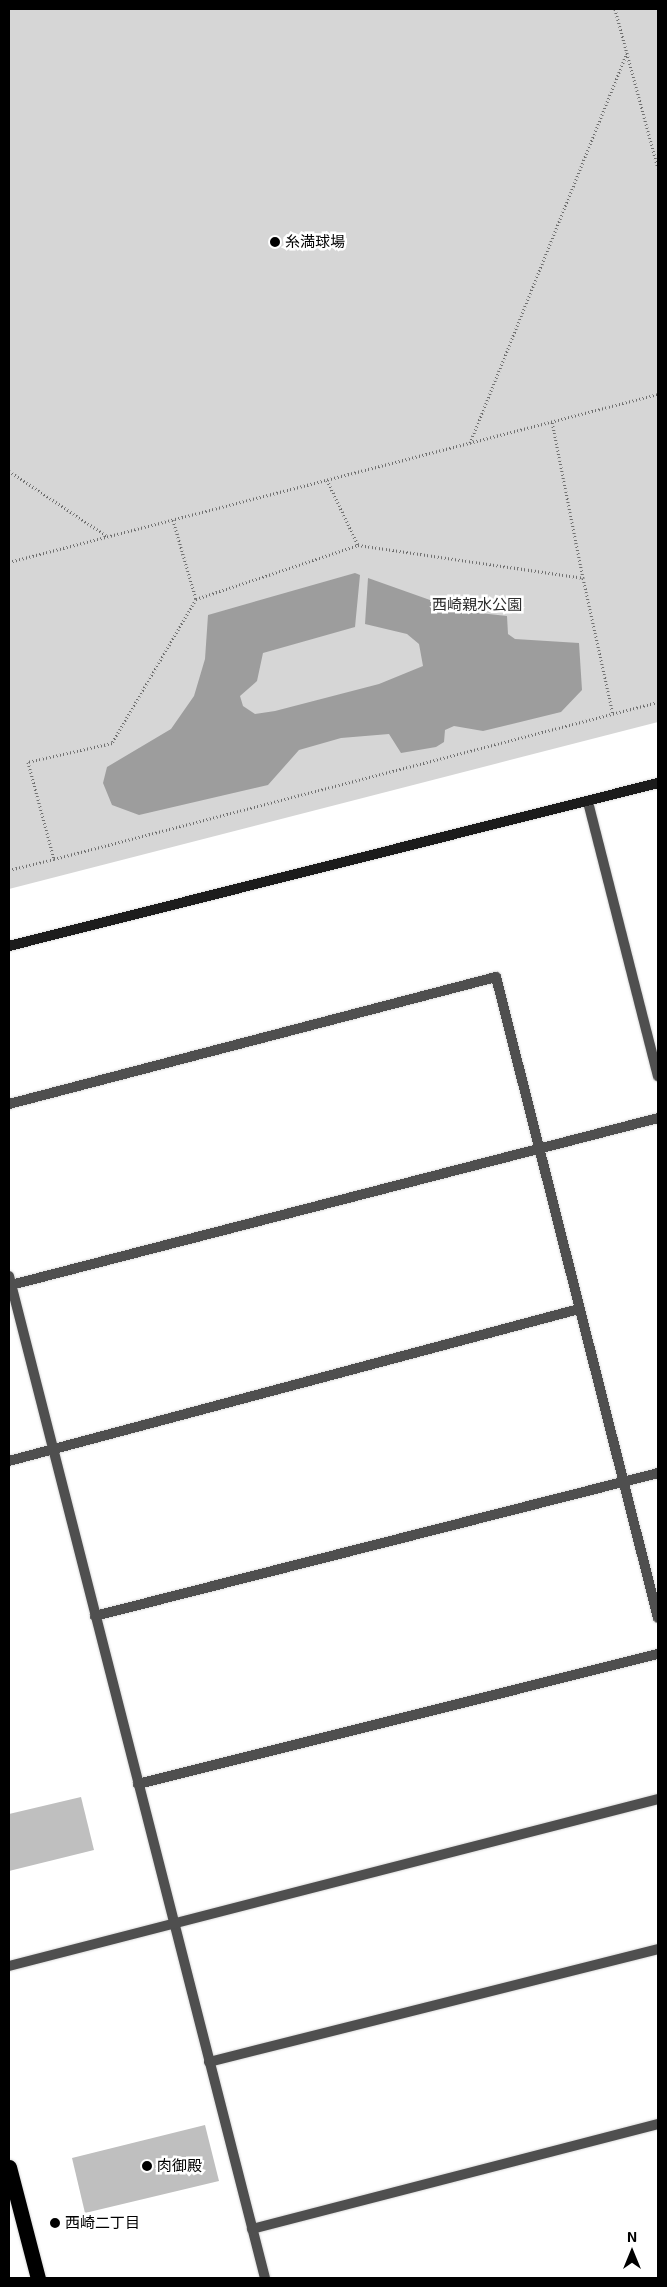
<!DOCTYPE html>
<meta charset="utf-8">
<style>
body{margin:0}
#map{position:relative;width:667px;height:2287px;overflow:hidden;background:#fff;font-family:"Exo 2","Noto Sans JP",sans-serif}
div>[style]{position:absolute}
[style*='--x']{left:calc(var(--x)*1px);top:calc(var(--y)*1px);width:calc(var(--w)*1px);rotate:calc(var(--a)*1deg)}
.green>*{inset:0;background:#d6d6d6}
.water>*{inset:0;background:#9d9d9d}
.building>*{inset:0;background:#bfbfbf}
.path>*{height:3px;margin-top:-1.5px;transform-origin:0;background:repeating-linear-gradient(90deg,#717171 0 1px,transparent 0 3.5px)}
.roads{filter:drop-shadow(0 0 1px #dbdbdb) drop-shadow(0 0 1px #dbdbdb)}
.street>*{height:10px;margin:-5px;padding:0 5px;transform-origin:5px;border-radius:5px;background:#4f4f4f}
.secondary>*{height:10px;margin:-5px;padding:0 5px;transform-origin:5px;border-radius:5px;background:#1c1c1c}
.highway>*{height:15px;margin:-7.5px;padding:0 7.5px;transform-origin:7.5px;border-radius:7.5px;background:#000}
.dots>*{width:14px;height:14px;translate:-50% -50%;box-sizing:border-box;border:2px solid #fff;border-radius:50%}
span{translate:-50% -50%;white-space:nowrap;text-align:center;line-height:1.15;-webkit-text-stroke:5px #fff;paint-order:stroke}
.poi-label{font-size:15px;color:#000}
.left{translate:0 -50%;text-align:left}
.park-label{font-size:15px;color:#2d2d2d}
.frame{position:absolute;inset:0;border:10px solid #000;pointer-events:none}
.north{position:absolute;left:607px;top:2227px;width:50px;height:50px;-webkit-text-stroke:4px #fff;paint-order:stroke;rotate:0deg;font-size:14px;font-weight:700;line-height:20px;text-align:center;color:#000}
.north::after{content:'';display:block;margin:auto;width:18px;height:22px;background:#000;clip-path:polygon(50% 0,100% 100%,50% 72%,0 100%)}
</style>
<div id="map">
<div class="green">
<div style="clip-path:polygon(9px 9px,658px 9px,658px 722px,9px 889px)"></div>
</div>
<div class="water">
<div style="clip-path:polygon(355px 573px,360px 575px,355px 627px,263px 653px,257px 681px,240px 696px,243px 706px,255px 714px,275px 711px,379px 684px,423px 666px,419px 644px,407px 634px,365px 624px,368px 578px,461px 611px,507px 616px,508px 634px,515px 639px,579px 643px,582px 690px,561px 712px,483px 731px,454px 726px,445px 730px,444px 742px,436px 747px,401px 753px,389px 734px,341px 738px,299px 750px,268px 785px,139px 815px,112px 805px,103px 783px,107px 767px,171px 729px,194px 696px,205px 659px,208px 615px)"></div>
</div>
<div class="building">
<div style="clip-path:polygon(81px 1797px,94px 1850px,9px 1871px,9px 1814px)"></div>
<div style="clip-path:polygon(205px 2125px,219px 2181px,85px 2213px,72px 2158px)"></div>
</div>
<div class="path">
<div style="--x:615;--y:9;--w:165;--a:74.9"></div>
<div style="--x:470;--y:443;--w:421;--a:-68.1"></div>
<div style="--x:9;--y:471;--w:118;--a:33.6"></div>
<div style="--x:327;--y:480;--w:72;--a:64.5"></div>
<div style="--x:358;--y:545;--w:227;--a:8.3"></div>
<div style="--x:583;--y:578;--w:159;--a:-101.2"></div>
<div style="--x:173;--y:520;--w:82;--a:73.8"></div>
<div style="--x:196;--y:599;--w:167;--a:120.3"></div>
<div style="--x:112;--y:743;--w:86;--a:167.3"></div>
<div style="--x:28;--y:762;--w:100;--a:75"></div>
<div style="--x:54;--y:859;--w:624;--a:-14.57"></div>
<div style="--x:9;--y:562;--w:670;--a:-14.51"></div>
<div style="--x:583;--y:578;--w:139;--a:77.6"></div>
<div style="--x:196;--y:599;--w:171;--a:-18.4"></div>
<div style="--x:9;--y:870;--w:46;--a:-13.7"></div>
</div>
<div class="roads">
<div class="street">
<div style="--x:588;--y:802;--w:283;--a:75.7"></div>
<div style="--x:9;--y:1104;--w:503;--a:-14.62"></div>
<div style="--x:496;--y:977;--w:661;--a:75.82"></div>
<div style="--x:9;--y:1276;--w:1034;--a:75.67"></div>
<div style="--x:11;--y:1285;--w:668;--a:-14.47"></div>
<div style="--x:9;--y:1461;--w:590;--a:-14.93"></div>
<div style="--x:95;--y:1616;--w:581;--a:-14.25"></div>
<div style="--x:138;--y:1784;--w:536;--a:-14.04"></div>
<div style="--x:9;--y:1966;--w:670;--a:-14.43"></div>
<div style="--x:209;--y:2062;--w:463;--a:-14.1"></div>
<div style="--x:252;--y:2229;--w:419;--a:-14.5"></div>
</div>
<div class="secondary">
<div style="--x:9;--y:946;--w:669;--a:-14.1"></div>
</div>
<div class="highway">
<div style="--x:9;--y:2167;--w:115;--a:75.4"></div>
</div>
</div>
<div class="dots">
<div style="left:275px;top:242px;background:#000"></div>
<div style="left:147px;top:2166px;background:#000"></div>
<div style="left:55px;top:2223px;background:#000"></div>
</div>
<div class="poi-label">
<span class="left" style="left:285px;top:242px">糸満球場</span>
<span class="left" style="left:157px;top:2166px">肉御殿</span>
<span class="left" style="left:65px;top:2223px">西崎二丁目</span>
</div>
<div class="park-label">
<span style="left:477px;top:605px">西崎親水公園</span>
</div>
<div class="frame"></div>
<div class="north">N</div>
</div>
